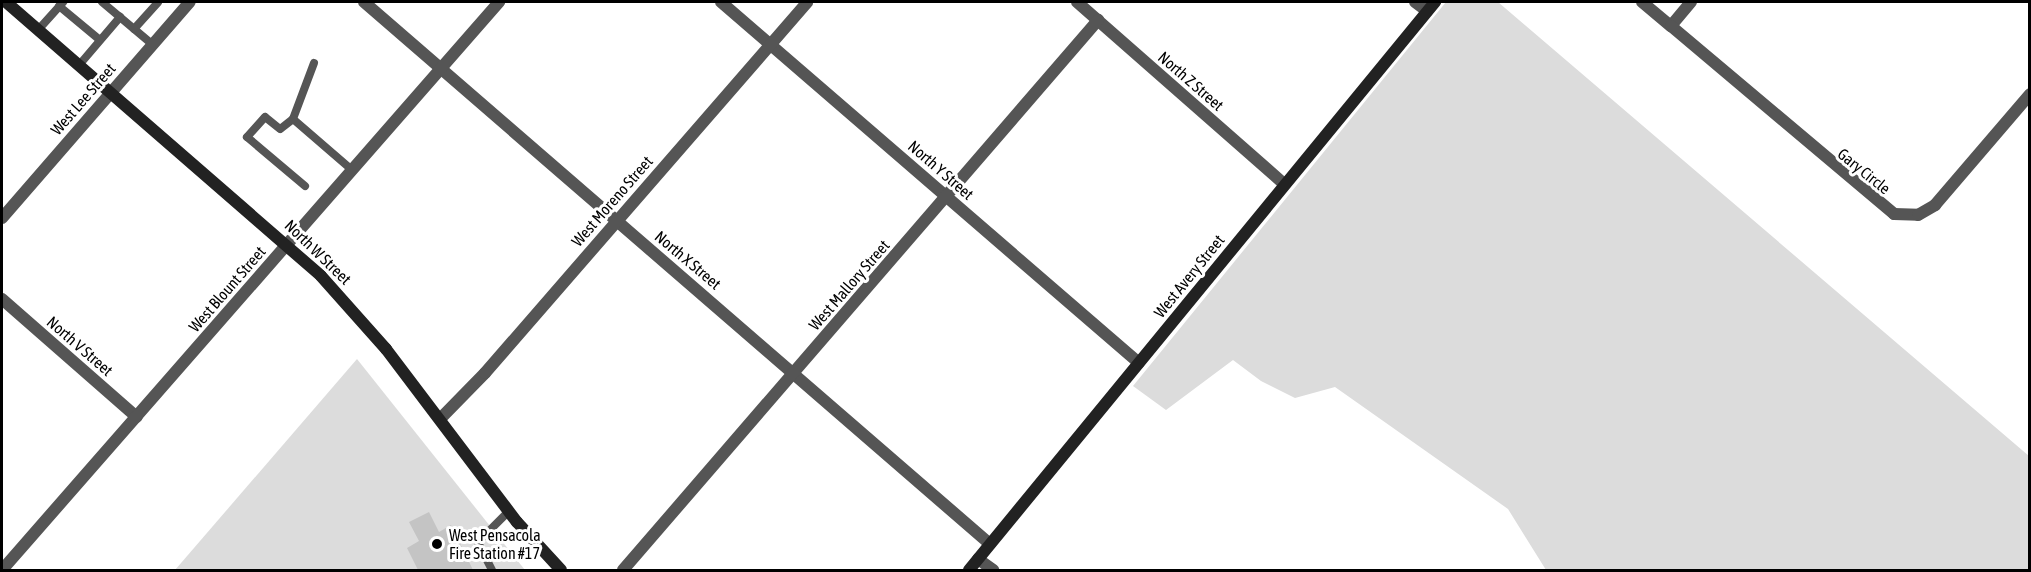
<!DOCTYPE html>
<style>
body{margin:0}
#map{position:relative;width:2031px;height:572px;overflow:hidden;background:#fff;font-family:"Asap Condensed",sans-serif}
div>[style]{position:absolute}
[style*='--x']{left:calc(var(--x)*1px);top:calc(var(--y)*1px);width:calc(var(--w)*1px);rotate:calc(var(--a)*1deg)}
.green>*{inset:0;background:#dcdcdc}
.building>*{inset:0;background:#c4c4c4}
.lane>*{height:8px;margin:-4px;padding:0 4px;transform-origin:4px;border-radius:4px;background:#555}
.street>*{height:12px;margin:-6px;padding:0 6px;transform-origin:6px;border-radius:6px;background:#555}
.secondary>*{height:12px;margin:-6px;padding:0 6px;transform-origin:6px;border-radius:6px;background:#222}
.dots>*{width:16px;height:16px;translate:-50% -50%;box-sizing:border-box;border:3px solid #fff;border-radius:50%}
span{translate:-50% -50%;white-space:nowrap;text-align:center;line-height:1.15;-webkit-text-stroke:6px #fff;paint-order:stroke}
.street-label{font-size:16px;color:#000}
.poi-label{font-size:16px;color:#000}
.left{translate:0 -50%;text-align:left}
.frame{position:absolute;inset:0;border:3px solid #000;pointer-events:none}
</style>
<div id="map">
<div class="green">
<div style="clip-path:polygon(1446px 2px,1498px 2px,2029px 456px,2029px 570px,1546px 570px,1508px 509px,1335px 387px,1295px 398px,1261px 381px,1233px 360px,1166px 410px,1133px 386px)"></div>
<div style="clip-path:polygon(357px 359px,525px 570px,175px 570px)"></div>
</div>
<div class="building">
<div style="clip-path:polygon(429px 512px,439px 532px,451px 525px,473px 570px,418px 570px,407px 548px,419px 541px,409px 522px)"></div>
</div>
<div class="lane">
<div style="--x:102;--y:2;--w:67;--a:40.1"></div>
<div style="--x:59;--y:6;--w:53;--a:39.7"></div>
<div style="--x:134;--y:29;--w:36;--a:-48"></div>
<div style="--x:38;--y:30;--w:38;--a:-48"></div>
<div style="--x:314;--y:63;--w:60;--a:110.6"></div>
<div style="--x:293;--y:119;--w:78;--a:40.8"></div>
<div style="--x:80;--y:64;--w:62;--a:-49.6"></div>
<div style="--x:293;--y:119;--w:16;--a:142"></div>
<div style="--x:280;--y:129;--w:19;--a:-141"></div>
<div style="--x:265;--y:117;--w:27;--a:132"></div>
<div style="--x:247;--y:137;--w:76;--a:40.2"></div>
<div style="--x:492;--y:570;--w:31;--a:-117"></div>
<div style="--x:478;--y:542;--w:44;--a:-45"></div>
</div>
<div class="street">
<div style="--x:364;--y:2;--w:828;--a:40.89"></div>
<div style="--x:721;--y:2;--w:552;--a:40.82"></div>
<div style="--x:1077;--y:2;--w:276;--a:41.3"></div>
<div style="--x:1415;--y:2;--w:15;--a:37"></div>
<div style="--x:1642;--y:2;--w:38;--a:40"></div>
<div style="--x:1691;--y:2;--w:31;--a:130"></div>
<div style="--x:1671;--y:26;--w:292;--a:40.1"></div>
<div style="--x:1894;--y:214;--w:24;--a:2"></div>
<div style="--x:1918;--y:215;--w:20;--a:-30"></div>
<div style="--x:1935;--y:205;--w:146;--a:-49.4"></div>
<div style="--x:2;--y:218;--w:286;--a:-49"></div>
<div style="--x:2;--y:299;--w:179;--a:41.2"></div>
<div style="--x:440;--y:419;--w:64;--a:-45.6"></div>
<div style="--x:485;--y:373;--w:491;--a:-49"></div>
<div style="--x:978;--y:559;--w:19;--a:36"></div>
<div style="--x:2;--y:570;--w:755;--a:-48.81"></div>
<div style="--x:623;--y:570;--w:727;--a:-49.18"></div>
</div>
<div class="secondary">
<div style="--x:6;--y:2;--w:417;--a:41"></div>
<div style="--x:321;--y:276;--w:98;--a:48.3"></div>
<div style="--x:386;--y:349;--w:217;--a:52.9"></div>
<div style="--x:517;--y:522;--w:65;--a:47.5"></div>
<div style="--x:969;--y:570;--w:735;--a:-50.63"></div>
</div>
<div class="dots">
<div style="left:437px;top:544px;background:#000"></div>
</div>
<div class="street-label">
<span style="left:1191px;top:81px;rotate:41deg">North Z Street</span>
<span style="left:83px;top:99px;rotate:-49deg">West Lee Street</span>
<span style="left:941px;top:170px;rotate:41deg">North Y Street</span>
<span style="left:1864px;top:171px;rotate:39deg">Gary Circle</span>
<span style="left:612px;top:201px;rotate:-49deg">West Moreno Street</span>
<span style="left:318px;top:252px;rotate:44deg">North W Street</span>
<span style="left:688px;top:260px;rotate:40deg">North X Street</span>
<span style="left:1189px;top:276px;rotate:-51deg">West Avery Street</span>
<span style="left:849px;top:285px;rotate:-49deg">West Mallory Street</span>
<span style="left:227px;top:289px;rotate:-49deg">West Blount Street</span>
<span style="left:80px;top:346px;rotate:41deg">North V Street</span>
</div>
<div class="poi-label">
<span class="left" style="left:449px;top:544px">West Pensacola<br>Fire Station #17</span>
</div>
<div class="frame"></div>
</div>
